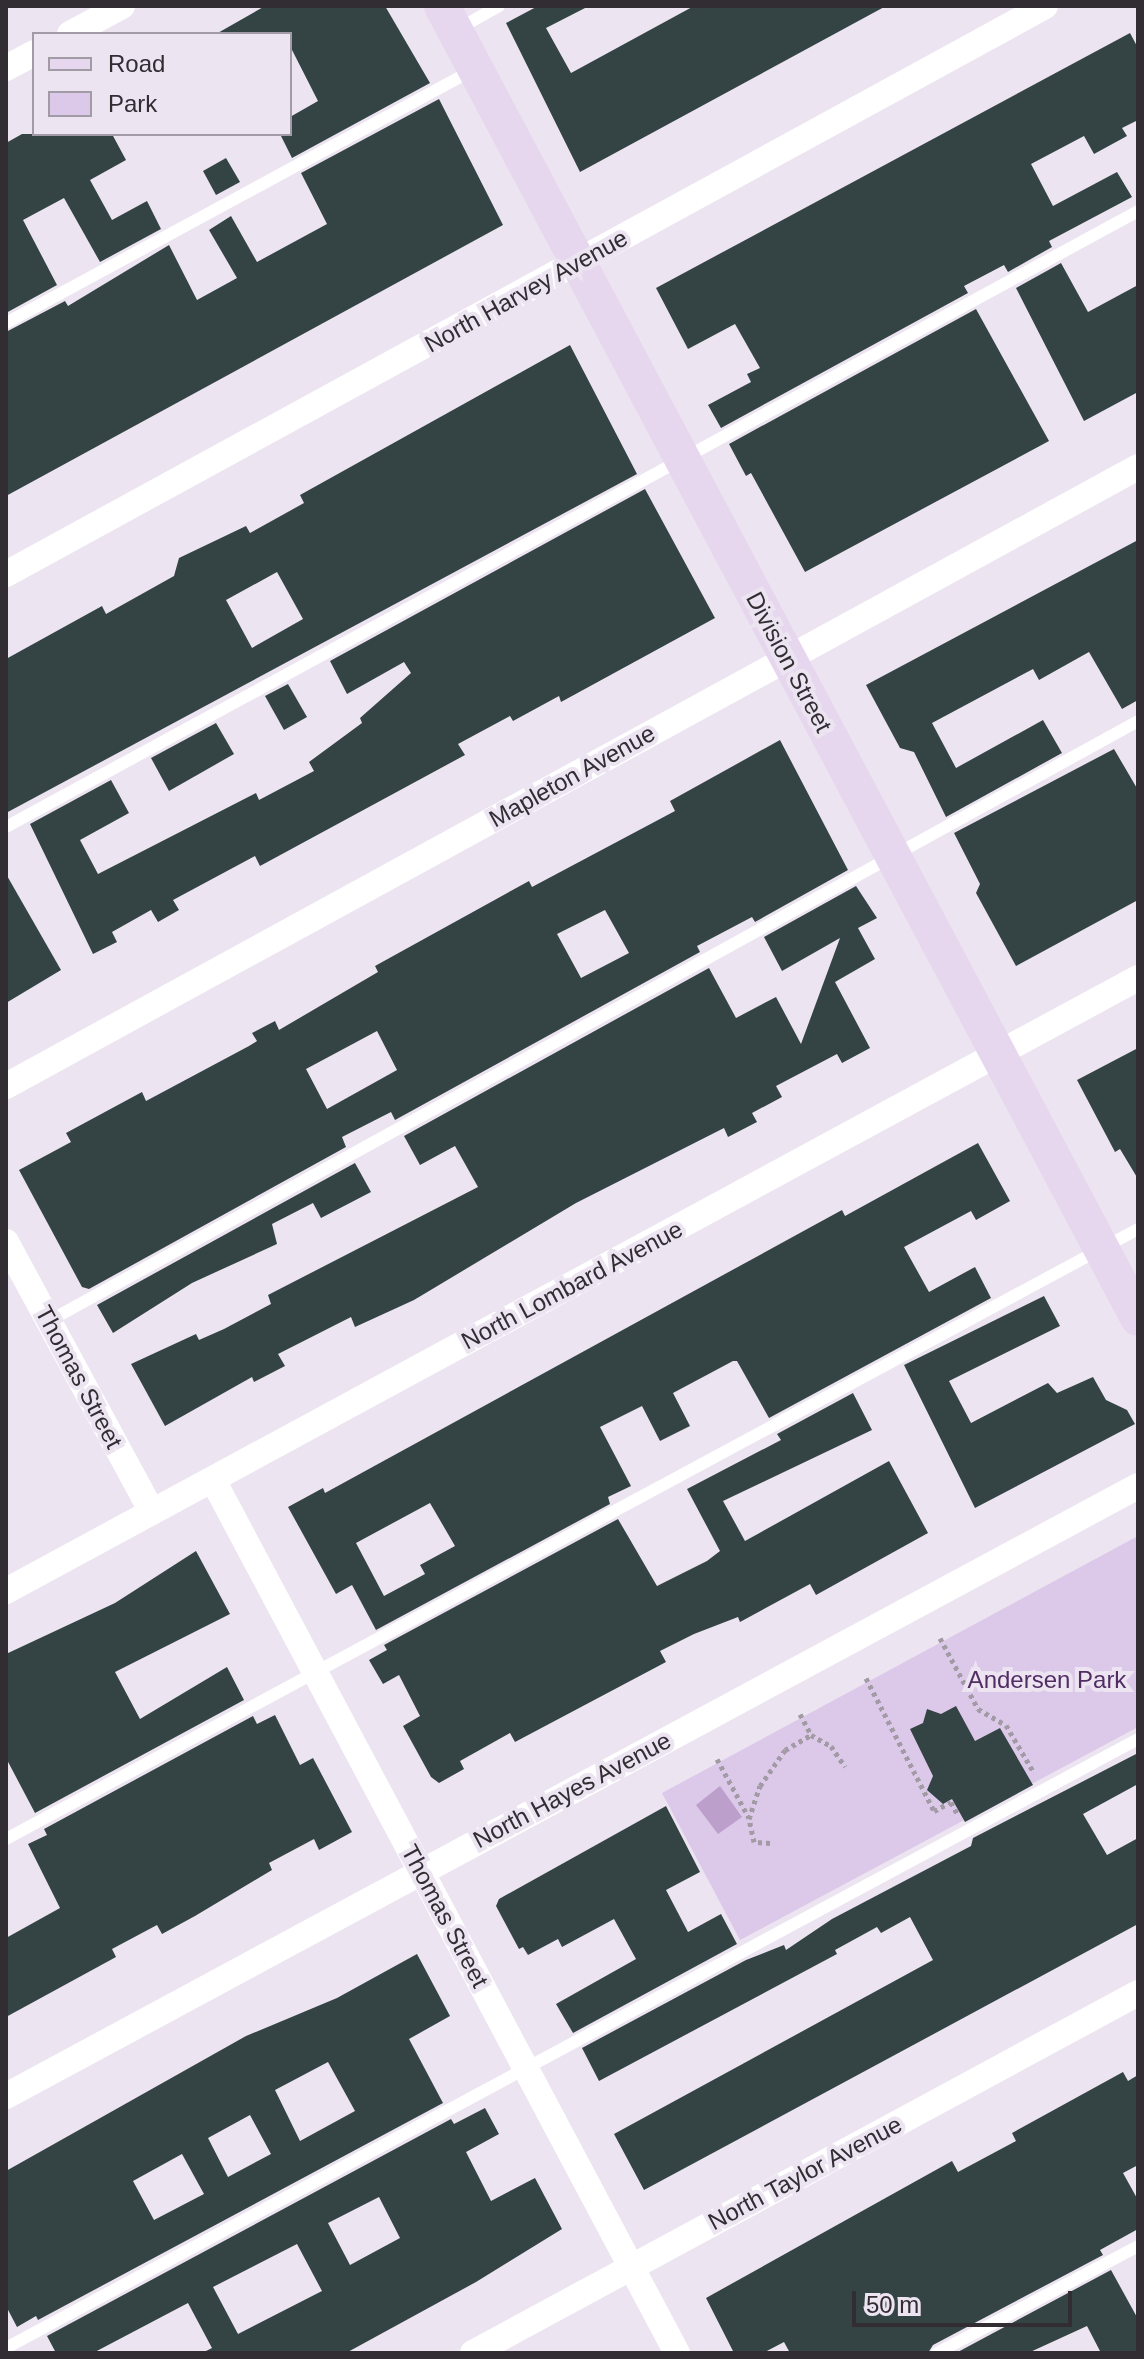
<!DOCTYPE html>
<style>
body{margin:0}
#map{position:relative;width:1144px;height:2359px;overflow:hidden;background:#ece4f1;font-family:Arial,sans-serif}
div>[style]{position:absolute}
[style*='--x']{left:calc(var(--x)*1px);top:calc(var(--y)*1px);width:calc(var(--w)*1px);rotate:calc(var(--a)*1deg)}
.green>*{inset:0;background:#dcc8e8}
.water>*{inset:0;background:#bc9fcb}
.building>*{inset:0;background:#344444}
.path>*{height:5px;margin-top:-2.5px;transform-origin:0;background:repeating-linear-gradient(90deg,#a29ba6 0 4px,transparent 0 8px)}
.lane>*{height:12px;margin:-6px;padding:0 6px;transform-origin:6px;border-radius:6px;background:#fff}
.street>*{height:26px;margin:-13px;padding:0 13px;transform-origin:13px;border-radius:13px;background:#fff}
.secondary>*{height:36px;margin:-18px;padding:0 18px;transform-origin:18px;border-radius:18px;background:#e6d6ee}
span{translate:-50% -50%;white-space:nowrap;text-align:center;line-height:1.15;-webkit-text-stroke:8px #ece4f1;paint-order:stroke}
.street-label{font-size:24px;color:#312d33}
.park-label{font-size:24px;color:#522d64}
.frame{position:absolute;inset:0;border:8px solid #312d33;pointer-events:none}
.legend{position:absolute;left:32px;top:32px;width:260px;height:104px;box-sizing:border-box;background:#ece4f1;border:2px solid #a19ba5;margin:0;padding:10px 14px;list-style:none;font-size:24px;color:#312d33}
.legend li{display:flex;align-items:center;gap:16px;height:40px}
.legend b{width:40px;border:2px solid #a19ba5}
.scale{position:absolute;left:852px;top:2291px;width:220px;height:36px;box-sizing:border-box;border:4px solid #312d33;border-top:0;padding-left:10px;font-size:24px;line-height:28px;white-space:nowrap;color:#312d33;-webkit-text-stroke:6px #ece4f1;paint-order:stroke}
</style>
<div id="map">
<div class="green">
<div style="clip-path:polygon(1138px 1536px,1138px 1727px,740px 1940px,662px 1793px)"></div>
</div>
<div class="water">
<div style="clip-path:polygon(720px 1786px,742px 1817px,718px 1834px,696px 1805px)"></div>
</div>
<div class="building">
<div style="clip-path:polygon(265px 6px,385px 6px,430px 83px,292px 158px,280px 134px,290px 134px,290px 117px,318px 101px,290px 46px,290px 34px,216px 34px)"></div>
<div style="clip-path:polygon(538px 6px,589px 6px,546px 28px,571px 73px,694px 6px,886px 6px,580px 172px,506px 23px)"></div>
<div style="clip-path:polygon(1130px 33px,1138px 48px,1138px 120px,1122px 128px,1127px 136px,1094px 154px,1084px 136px,1031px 164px,1053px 206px,1117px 172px,1132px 197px,1049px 241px,1052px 247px,1008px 272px,1004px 265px,964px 286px,968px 293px,721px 428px,708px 405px,751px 382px,747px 374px,760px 368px,735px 324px,688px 349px,656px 288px)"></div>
<div style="clip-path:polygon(439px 99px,503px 225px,6px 496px,6px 332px,65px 301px,68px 306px,169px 245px,197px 300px,237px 278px,209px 230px,231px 216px,257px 262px,327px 224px,301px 173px)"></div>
<div style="clip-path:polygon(22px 134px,112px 134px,126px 160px,90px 180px,112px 220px,147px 201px,161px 229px,100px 262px,64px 198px,23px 220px,57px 285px,6px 313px,6px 143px)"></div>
<div style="clip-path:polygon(226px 158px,240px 182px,216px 195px,203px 171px)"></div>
<div style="clip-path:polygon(1061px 263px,1088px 312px,1138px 285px,1138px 392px,1084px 421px,1016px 288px)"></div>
<div style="clip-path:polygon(976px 309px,1049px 441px,805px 572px,751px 473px,746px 476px,729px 444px)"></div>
<div style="clip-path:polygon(evenodd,570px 345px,637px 474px,6px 813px,6px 659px,102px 606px,106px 614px,174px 576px,179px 558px,246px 526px,250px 533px,304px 503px,300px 495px,570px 345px,277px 572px,303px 619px,252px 648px,226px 600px,277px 572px)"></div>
<div style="clip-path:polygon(645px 489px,715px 618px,561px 702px,559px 696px,513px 721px,510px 716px,458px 744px,465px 755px,260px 866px,255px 856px,173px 900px,179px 910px,158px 922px,151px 910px,112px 932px,117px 942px,93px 954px,30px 824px,111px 780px,129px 813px,80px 840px,98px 874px,256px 793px,259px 800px,314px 771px,309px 762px,362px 723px,360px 718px,411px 673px,404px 662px,347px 694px,330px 661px)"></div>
<div style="clip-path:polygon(1138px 540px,1138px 700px,1122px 709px,1089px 652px,1039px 680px,1033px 669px,932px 723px,956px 768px,1043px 720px,1062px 753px,946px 817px,914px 752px,900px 748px,866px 685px)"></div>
<div style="clip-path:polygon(288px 684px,307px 717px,284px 730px,265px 696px)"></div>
<div style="clip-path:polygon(216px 723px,234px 754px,169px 791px,151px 758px)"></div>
<div style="clip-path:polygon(evenodd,780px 740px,848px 870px,755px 922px,752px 917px,697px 946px,700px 952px,395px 1120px,391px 1112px,342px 1137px,346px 1147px,89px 1289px,82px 1287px,19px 1170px,71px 1142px,66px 1133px,142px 1092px,146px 1101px,249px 1046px,257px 1041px,252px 1033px,275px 1021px,279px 1030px,378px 972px,375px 966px,529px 881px,532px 887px,675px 811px,670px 801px,780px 740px,605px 910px,629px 953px,581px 978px,557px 934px,605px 910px,780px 740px,377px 1031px,397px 1070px,327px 1109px,306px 1069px,377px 1031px)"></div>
<div style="clip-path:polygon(1114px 749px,1138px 790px,1138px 900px,1016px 966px,976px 893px,980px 884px,954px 833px)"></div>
<div style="clip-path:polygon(6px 874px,61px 970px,6px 1003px)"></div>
<div style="clip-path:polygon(856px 886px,877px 918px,858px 928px,875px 959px,835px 982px,870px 1048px,842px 1063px,837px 1054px,776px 1086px,782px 1097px,752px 1113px,757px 1122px,728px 1137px,724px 1128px,576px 1203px,414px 1300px,355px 1327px,351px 1317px,278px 1354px,285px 1366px,254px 1382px,252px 1377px,165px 1426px,131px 1364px,196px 1334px,199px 1340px,224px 1329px,271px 1304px,268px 1295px,478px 1187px,455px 1146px,420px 1165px,404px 1136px,709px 968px,736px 1018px,776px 997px,801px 1044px,840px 938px,782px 971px,764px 937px)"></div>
<div style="clip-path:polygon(1138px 1048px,1138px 1179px,1120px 1149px,1115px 1152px,1077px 1080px)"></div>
<div style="clip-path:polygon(evenodd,978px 1143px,1010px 1201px,976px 1220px,971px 1211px,904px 1247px,929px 1292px,975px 1267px,991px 1298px,769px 1418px,737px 1361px,733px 1361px,673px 1393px,690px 1426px,660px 1441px,642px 1406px,600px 1427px,631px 1486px,608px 1497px,610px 1504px,376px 1630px,352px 1585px,336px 1594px,288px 1507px,323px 1488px,325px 1493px,809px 1228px,842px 1210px,845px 1216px,978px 1143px,430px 1503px,455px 1546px,420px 1565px,425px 1574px,384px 1596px,356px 1543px,430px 1503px)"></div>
<div style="clip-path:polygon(355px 1163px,371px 1192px,321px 1218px,313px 1203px,272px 1224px,277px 1244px,192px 1283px,113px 1333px,97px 1305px)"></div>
<div style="clip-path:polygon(1044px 1296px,1060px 1326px,949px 1381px,971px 1423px,1048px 1383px,1057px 1393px,1093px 1377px,1106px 1400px,1127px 1410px,1135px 1424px,975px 1508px,904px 1365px)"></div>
<div style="clip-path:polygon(853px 1393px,872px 1430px,723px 1501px,745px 1541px,889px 1461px,928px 1533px,816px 1595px,810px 1584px,740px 1622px,738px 1617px,694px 1634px,660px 1651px,666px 1662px,515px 1742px,510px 1733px,460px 1761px,464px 1769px,439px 1783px,431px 1777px,403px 1726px,420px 1716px,399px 1675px,383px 1684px,369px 1660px,387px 1650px,384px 1645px,618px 1519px,657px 1586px,707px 1561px,720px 1551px,687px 1489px,781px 1440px,777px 1434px)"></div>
<div style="clip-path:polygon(196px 1551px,230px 1614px,115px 1672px,140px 1719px,227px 1667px,244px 1700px,35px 1813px,6px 1758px,6px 1654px,115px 1603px)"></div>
<div style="clip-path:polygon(956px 1706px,975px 1741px,1000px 1728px,1033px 1785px,965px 1822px,952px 1799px,943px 1804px,927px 1790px,933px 1776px,910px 1729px,923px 1723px,927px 1709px,941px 1714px)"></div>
<div style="clip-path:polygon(275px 1715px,300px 1765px,313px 1758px,352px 1832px,319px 1850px,314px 1839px,269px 1863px,272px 1870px,195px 1916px,162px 1934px,157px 1925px,112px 1949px,116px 1957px,6px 2017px,6px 1938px,60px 1908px,28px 1844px,47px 1835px,44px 1829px,253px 1716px,257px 1724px)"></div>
<div style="clip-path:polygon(1138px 1753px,1138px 1784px,1083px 1814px,1107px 1855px,1138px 1838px,1138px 1924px,644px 2190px,614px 2134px,933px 1960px,910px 1917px,881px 1933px,877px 1927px,835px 1950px,837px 1954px,599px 2081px,582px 2048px,746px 1960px,784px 1945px,786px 1950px,832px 1919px,971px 1846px,973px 1838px)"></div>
<div style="clip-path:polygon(666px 1806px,700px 1872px,666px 1890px,688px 1932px,721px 1914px,737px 1944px,573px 2033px,556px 2004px,636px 1959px,614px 1919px,562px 1947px,558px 1939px,528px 1955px,523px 1947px,519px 1949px,496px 1906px,499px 1899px)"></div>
<div style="clip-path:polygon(evenodd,417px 1954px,450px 2016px,409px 2039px,443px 2103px,38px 2320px,36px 2316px,17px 2327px,6px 2306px,6px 2171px,246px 2036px,337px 1998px,417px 1954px,328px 2062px,355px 2111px,300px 2141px,275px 2090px,328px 2062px,417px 1954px,250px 2115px,271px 2154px,228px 2177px,208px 2138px,250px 2115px,417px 1954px,182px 2154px,204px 2194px,154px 2220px,133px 2181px,182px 2154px)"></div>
<div style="clip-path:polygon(1123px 2072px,1128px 2081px,1138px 2075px,1138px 2165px,1123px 2173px,1138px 2200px,1138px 2229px,1100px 2250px,1103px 2255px,933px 2345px,928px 2353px,790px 2353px,784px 2342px,763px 2353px,734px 2353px,706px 2298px,952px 2161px,958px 2172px,1016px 2141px,1012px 2133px)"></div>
<div style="clip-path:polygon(evenodd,485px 2108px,499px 2134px,466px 2152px,491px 2201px,535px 2178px,562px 2229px,476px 2282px,346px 2353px,202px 2353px,212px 2348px,188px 2303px,93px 2353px,56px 2353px,47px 2336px,451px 2119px,454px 2124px,485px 2108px,379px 2197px,400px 2238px,350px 2265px,328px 2223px,379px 2197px,485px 2108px,297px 2244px,322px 2291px,238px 2334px,213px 2287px,297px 2244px)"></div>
<div style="clip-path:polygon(1111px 2270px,1138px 2319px,1138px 2353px,1101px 2353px,1087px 2326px,1028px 2353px,956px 2353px)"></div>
</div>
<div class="path">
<div style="--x:940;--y:1638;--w:81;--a:61.8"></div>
<div style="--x:978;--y:1709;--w:32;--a:30"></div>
<div style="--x:1006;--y:1725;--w:56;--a:59.7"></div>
<div style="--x:866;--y:1678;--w:149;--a:62.9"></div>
<div style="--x:934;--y:1811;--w:19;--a:-28"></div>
<div style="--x:951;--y:1802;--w:15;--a:62"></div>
<div style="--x:800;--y:1714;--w:24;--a:62"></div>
<div style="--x:717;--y:1759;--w:67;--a:61.5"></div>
<div style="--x:770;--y:1843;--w:16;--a:-176"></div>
<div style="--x:754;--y:1842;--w:24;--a:-102"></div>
<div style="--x:749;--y:1819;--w:35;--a:-72"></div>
<div style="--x:760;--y:1786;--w:44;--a:-55.2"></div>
<div style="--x:785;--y:1750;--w:30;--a:-30"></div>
<div style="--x:811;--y:1735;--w:23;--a:29"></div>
<div style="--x:831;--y:1746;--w:25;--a:56"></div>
</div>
<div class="lane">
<div style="--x:458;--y:29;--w:47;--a:-29.3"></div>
<div style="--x:6;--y:323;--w:529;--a:-28.45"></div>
<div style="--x:6;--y:827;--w:1289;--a:-28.55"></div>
<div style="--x:49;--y:1321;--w:1243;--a:-28.85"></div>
<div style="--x:6;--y:1839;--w:1286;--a:-28.32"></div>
<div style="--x:6;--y:2348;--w:1285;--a:-28.28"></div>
<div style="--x:937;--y:2353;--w:228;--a:-28"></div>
</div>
<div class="street">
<div style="--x:70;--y:34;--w:59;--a:-28.3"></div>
<div style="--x:6;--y:68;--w:32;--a:-28"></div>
<div style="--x:6;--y:574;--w:1184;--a:-28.66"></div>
<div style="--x:6;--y:1086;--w:1290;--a:-28.67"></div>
<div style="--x:6;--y:1242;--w:307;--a:61.6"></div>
<div style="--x:213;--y:1480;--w:989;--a:62.01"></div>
<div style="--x:6;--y:1591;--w:1287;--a:-28.44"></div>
<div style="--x:6;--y:2096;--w:1286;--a:-28.32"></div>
<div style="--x:473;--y:2353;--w:756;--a:-28.43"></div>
</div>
<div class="secondary">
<div style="--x:442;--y:6;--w:1485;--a:62.05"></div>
</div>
<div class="street-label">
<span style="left:526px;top:291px;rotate:-29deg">North Harvey Avenue</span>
<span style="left:789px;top:662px;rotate:62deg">Division Street</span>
<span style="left:572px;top:776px;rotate:-29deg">Mapleton Avenue</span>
<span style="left:572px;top:1285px;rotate:-28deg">North Lombard Avenue</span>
<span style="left:79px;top:1377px;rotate:62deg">Thomas Street</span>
<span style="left:572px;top:1790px;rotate:-28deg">North Hayes Avenue</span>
<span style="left:445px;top:1916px;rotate:62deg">Thomas Street</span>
<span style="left:805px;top:2173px;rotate:-28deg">North Taylor Avenue</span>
</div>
<div class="park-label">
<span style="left:1047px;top:1680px">Andersen Park</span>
</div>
<div class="frame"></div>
<ul class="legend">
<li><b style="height:10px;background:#e6d6ee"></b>Road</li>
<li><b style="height:22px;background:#dcc8e8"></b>Park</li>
</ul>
<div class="scale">50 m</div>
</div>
